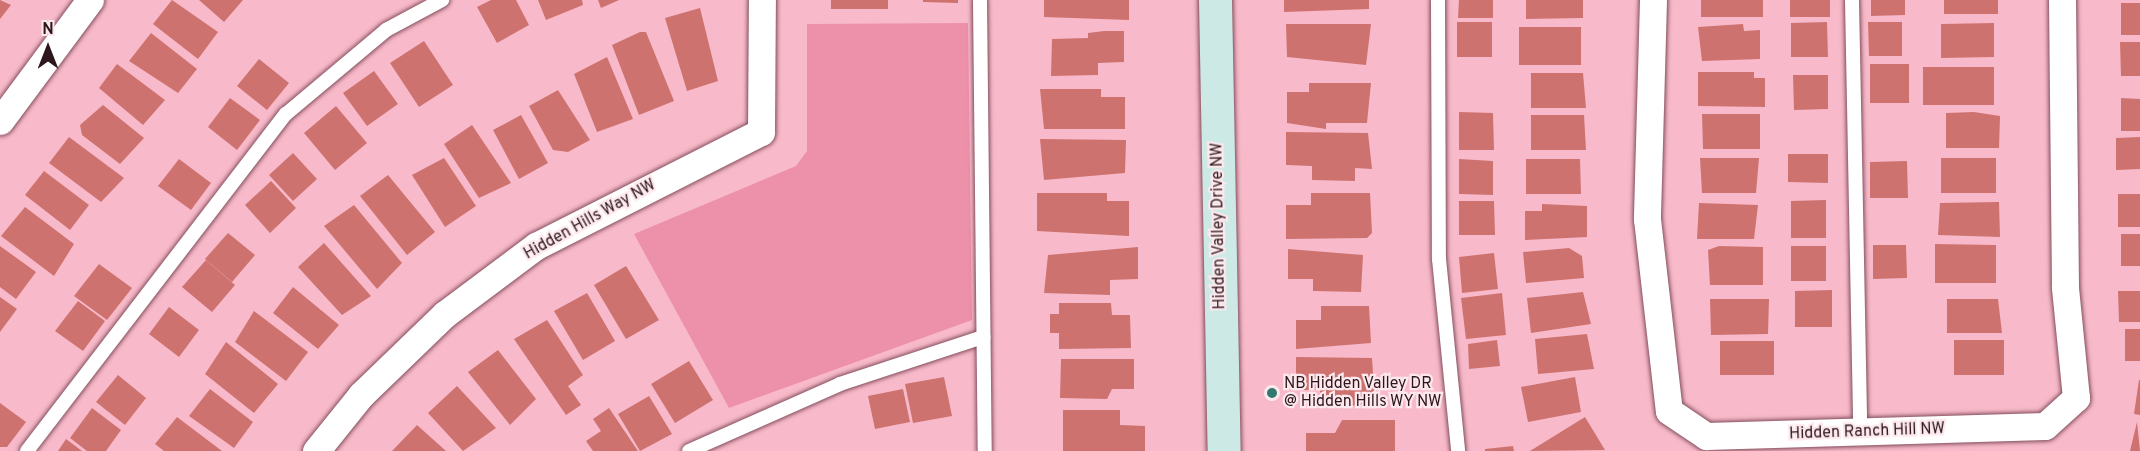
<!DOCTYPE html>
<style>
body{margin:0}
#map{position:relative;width:2140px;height:451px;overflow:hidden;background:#f8baca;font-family:Overpass,sans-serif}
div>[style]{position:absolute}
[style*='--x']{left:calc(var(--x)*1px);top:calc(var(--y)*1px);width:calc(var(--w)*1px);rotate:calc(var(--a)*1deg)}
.green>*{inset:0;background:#ed90aa}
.building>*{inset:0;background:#ce726f}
.roads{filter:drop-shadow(0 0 2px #834e5d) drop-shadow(0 0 2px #834e5d)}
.lane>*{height:14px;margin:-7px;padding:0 7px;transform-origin:7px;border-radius:7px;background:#fff}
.street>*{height:27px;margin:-13.5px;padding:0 13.5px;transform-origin:13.5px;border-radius:13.5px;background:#fff}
.secondary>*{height:33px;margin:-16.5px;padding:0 16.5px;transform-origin:16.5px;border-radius:16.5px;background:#cce9e5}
.dots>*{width:16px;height:16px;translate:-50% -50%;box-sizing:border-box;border:3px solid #fde9ed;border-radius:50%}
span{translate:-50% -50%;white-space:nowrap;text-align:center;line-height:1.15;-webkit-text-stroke:4.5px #fde9ed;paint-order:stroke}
.street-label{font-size:16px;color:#2d171d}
.poi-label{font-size:16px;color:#2d171d}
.left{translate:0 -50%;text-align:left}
.north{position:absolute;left:18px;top:18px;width:60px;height:60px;-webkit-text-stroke:4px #fde9ed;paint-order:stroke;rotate:0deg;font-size:16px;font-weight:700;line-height:24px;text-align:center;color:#2d171d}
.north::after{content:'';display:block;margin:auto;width:21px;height:27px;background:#2d171d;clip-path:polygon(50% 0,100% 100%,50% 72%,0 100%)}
</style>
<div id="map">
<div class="green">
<div style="clip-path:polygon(968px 23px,972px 320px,729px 408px,634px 234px,796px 166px,807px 151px,807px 24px)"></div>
</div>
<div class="building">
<div style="clip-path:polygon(0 0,11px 5px,0 19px)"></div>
<div style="clip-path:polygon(172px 0,218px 32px,198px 59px,153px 24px)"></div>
<div style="clip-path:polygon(199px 0,243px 0,224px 22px)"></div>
<div style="clip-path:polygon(491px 0,516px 0,529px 25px,497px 43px,477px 7px)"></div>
<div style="clip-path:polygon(538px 0,582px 0,583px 5px,546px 20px)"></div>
<div style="clip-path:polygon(598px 0,619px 0,601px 8px)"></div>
<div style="clip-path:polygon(831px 0,888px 0,888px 9px,831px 9px)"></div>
<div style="clip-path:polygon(923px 0,958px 0,958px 3px,923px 2px)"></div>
<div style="clip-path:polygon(1044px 0,1129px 0,1129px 20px,1044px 17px)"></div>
<div style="clip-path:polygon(1284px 0,1369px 0,1369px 9px,1284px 12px)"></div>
<div style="clip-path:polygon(1459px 0,1493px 0,1493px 18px,1458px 18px)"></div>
<div style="clip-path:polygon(1526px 0,1583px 0,1583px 18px,1526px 19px)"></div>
<div style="clip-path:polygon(1701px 0,1763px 0,1763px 17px,1701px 17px)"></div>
<div style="clip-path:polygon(1790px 0,1830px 0,1830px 17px,1790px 17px)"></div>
<div style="clip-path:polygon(1871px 0,1905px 0,1905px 15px,1871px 16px)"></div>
<div style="clip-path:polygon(1944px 0,1998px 0,1998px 14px,1944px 14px)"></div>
<div style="clip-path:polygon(2121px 3px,2140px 3px,2140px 35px,2121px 35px)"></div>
<div style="clip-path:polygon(700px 8px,718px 81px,687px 91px,665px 18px)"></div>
<div style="clip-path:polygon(1457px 22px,1492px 22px,1492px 57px,1457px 57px)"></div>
<div style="clip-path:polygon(1827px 22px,1828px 57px,1791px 57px,1791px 23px)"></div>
<div style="clip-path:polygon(1868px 22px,1902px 22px,1902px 56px,1869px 56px)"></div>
<div style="clip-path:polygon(1994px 23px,1994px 57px,1941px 58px,1941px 24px)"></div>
<div style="clip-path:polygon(1286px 24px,1371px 24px,1366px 65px,1287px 57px)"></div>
<div style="clip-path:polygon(1743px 24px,1744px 31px,1760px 30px,1760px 59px,1702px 61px,1698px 27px)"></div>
<div style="clip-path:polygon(1519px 27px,1581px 27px,1581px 65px,1519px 65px)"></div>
<div style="clip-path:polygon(1104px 31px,1124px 31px,1124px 62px,1098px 63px,1098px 75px,1051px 76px,1052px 39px,1088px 38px,1088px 33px)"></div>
<div style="clip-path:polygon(640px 32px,646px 32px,674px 101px,639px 115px,612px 45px)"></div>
<div style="clip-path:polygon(151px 33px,197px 69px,178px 93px,129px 61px)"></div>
<div style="clip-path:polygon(424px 41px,453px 85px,419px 107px,390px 63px)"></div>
<div style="clip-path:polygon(2120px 42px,2140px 42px,2140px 76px,2121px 76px)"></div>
<div style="clip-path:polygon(607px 57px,633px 119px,597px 132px,574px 74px)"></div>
<div style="clip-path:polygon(259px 59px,289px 83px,267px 110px,237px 86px)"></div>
<div style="clip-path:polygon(117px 64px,165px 100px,143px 125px,99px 88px)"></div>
<div style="clip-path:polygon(1870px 64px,1909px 64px,1909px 103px,1870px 103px)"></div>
<div style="clip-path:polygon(1923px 67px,1994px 67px,1994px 105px,1923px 105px)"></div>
<div style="clip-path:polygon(374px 71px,398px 104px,367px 126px,343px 93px)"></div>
<div style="clip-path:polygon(1698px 72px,1754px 72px,1754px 78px,1765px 78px,1765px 107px,1698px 106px)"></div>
<div style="clip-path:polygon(1531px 73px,1583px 73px,1586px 108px,1531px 108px)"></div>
<div style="clip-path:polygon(1793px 75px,1828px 75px,1828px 109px,1794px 110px)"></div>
<div style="clip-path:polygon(1309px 83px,1371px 83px,1367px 123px,1326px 123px,1326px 129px,1287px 123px,1287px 92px,1309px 92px)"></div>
<div style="clip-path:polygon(1040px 89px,1101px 89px,1101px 97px,1125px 97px,1125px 129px,1044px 129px)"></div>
<div style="clip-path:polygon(558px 90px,590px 140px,568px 152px,553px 150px,529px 106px)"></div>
<div style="clip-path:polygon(230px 98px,260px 120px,237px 150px,208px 127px)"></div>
<div style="clip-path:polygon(2121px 98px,2140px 99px,2140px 131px,2121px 131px)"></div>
<div style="clip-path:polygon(103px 105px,144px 138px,120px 164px,82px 135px,80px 125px)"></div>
<div style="clip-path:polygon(336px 106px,367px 143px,335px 170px,304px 133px)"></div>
<div style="clip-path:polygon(1459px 112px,1493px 113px,1494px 150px,1459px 150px)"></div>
<div style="clip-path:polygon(1974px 112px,2000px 116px,1999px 148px,1946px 148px,1946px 113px)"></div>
<div style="clip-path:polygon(1702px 114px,1760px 114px,1760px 149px,1703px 149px)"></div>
<div style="clip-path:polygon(521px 115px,548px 163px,519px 179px,493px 130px)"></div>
<div style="clip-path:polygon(1531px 115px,1584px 115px,1586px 150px,1531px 150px)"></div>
<div style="clip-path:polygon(472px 125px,511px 183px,479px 198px,444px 144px)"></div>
<div style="clip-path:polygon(1286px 132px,1368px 133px,1372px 169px,1355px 168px,1355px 181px,1312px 180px,1312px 166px,1286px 165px)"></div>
<div style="clip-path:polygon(69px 137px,124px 178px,101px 202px,49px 163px)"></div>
<div style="clip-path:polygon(2140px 137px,2140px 169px,2116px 170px,2116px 138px)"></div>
<div style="clip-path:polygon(1040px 139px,1126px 140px,1125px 173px,1044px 180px)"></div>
<div style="clip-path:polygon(293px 153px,317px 179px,293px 201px,269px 175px)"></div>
<div style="clip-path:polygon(1788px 154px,1828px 154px,1828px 183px,1788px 182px)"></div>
<div style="clip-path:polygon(444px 158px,476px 206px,445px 227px,412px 175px)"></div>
<div style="clip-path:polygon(1700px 158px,1759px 158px,1756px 193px,1702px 193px)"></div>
<div style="clip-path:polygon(1941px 158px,1996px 158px,1996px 193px,1941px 193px)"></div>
<div style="clip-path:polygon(179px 159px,211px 183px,191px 210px,158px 186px)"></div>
<div style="clip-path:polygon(1459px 159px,1493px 161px,1493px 195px,1459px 194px)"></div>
<div style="clip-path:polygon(1526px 159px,1580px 159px,1581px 194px,1526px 194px)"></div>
<div style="clip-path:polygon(1907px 161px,1908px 198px,1870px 198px,1870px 162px)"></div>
<div style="clip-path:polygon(44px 171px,89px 205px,70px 230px,25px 195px)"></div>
<div style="clip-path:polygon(388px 175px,435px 232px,407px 255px,360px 196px)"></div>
<div style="clip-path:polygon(271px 181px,296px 208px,270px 233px,245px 205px)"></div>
<div style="clip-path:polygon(1037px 193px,1107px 193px,1107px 201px,1129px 201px,1129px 236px,1037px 231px)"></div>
<div style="clip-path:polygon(1311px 193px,1370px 193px,1372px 233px,1367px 238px,1286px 239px,1286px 205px,1311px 205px)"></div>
<div style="clip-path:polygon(2118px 194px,2140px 194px,2140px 227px,2118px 227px)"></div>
<div style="clip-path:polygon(1826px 200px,1826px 238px,1791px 238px,1791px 201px)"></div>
<div style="clip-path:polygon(1459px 201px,1494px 201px,1495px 235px,1459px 235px)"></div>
<div style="clip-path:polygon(1999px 202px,2000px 237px,1938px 235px,1940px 203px)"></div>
<div style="clip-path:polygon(1699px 203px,1758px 205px,1754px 239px,1697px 239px)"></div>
<div style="clip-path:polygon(1542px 204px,1587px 206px,1587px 237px,1525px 240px,1525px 211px,1542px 211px)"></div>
<div style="clip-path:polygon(354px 205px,402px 263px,377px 289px,324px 226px)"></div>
<div style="clip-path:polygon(25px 207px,74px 244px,54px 276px,1px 236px)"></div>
<div style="clip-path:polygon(228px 233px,255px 255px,232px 282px,205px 259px)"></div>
<div style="clip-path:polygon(2121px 234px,2140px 234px,2140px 266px,2121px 266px)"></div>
<div style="clip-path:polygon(324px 243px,371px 296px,342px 315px,298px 267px)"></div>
<div style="clip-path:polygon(1935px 244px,1996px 245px,1996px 283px,1935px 283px)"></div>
<div style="clip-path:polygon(1873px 245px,1906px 245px,1907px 278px,1873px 279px)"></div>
<div style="clip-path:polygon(0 246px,36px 272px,16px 299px,0 287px)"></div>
<div style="clip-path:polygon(1719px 246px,1763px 247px,1763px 285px,1710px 285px,1708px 250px)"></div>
<div style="clip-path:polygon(1791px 246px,1826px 246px,1826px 281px,1791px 281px)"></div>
<div style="clip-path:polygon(1138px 247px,1138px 279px,1110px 280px,1110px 295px,1044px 293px,1048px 255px)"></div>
<div style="clip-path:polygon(1569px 248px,1582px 256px,1584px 278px,1526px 283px,1523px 252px)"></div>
<div style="clip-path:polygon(1288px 249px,1363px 255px,1361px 292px,1313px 291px,1313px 279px,1288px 279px)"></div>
<div style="clip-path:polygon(1494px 253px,1498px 289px,1462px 293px,1459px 257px)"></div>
<div style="clip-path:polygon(206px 260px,235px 285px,212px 312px,182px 287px)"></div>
<div style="clip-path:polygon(99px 264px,132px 288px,107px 320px,74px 296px)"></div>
<div style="clip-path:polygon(626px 266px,659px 320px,626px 339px,594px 285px)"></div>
<div style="clip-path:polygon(293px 287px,339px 325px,318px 349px,273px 313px)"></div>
<div style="clip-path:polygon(1832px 290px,1832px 327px,1795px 327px,1795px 291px)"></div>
<div style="clip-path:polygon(2118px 291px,2140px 291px,2140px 322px,2119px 322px)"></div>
<div style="clip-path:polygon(1583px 292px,1591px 324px,1531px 333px,1527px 298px)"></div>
<div style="clip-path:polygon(587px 293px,615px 341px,583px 360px,554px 311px)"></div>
<div style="clip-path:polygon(1502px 293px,1506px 335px,1466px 339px,1461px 298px)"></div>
<div style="clip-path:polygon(0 297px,17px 309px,0 332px)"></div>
<div style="clip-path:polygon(1710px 299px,1769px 299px,1768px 334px,1711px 335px)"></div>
<div style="clip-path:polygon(1947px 299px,1998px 299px,2002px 333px,1947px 333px)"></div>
<div style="clip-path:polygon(78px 301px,105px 321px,83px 351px,55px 331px)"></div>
<div style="clip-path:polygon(1059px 303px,1111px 303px,1112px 315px,1130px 315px,1131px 348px,1059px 349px,1059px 333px,1050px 333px,1050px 314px,1059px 314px)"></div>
<div style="clip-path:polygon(1321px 306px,1369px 306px,1371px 343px,1296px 349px,1296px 320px,1321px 320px)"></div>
<div style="clip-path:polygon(169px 307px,199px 330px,179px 357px,149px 334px)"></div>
<div style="clip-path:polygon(254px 311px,308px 352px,286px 381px,235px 342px)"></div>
<div style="clip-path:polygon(547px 320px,583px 375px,568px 386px,581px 405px,566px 415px,514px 339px)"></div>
<div style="clip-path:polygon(2125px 329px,2140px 329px,2140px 361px,2125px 361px)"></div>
<div style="clip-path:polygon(1587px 334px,1594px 369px,1538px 374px,1535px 339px)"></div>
<div style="clip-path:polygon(1497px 340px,1500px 366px,1469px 369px,1468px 344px)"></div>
<div style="clip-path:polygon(1954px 340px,2004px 340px,2004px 375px,1954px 375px)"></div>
<div style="clip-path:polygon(1720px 341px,1774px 341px,1774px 375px,1720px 375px)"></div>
<div style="clip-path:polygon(226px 342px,278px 384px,254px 413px,205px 374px)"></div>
<div style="clip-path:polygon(498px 350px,536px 399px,510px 425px,468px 372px)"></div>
<div style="clip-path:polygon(1296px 357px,1372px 358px,1375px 404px,1320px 408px,1320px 390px,1296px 390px)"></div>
<div style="clip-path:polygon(1061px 359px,1134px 359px,1134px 389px,1112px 389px,1107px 399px,1060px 398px)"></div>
<div style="clip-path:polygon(689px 361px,713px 400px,675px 423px,651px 384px)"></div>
<div style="clip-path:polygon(118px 375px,146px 398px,125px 425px,96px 402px)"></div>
<div style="clip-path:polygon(944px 377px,952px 416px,913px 423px,905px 384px)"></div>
<div style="clip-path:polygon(1575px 377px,1581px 412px,1528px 422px,1521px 387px)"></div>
<div style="clip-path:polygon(2139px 380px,2140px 380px,2140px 415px,2134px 414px)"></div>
<div style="clip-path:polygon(457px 386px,496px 428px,463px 451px,428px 413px)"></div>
<div style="clip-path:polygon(210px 389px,253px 422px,234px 448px,189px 416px)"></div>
<div style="clip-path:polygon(903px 389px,910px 422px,875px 429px,868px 396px)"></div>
<div style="clip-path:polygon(649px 396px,672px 434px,640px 451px,618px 414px)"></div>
<div style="clip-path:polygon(0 403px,26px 422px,7px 447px,0 447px)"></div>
<div style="clip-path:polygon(92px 408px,121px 430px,106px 451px,87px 451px,70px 438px)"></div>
<div style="clip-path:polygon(609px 408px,638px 451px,593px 451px,586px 441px,601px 431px,593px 419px)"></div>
<div style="clip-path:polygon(1063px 410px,1120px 410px,1120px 425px,1145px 426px,1145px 451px,1063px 451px)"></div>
<div style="clip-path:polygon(177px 417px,222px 451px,164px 451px,155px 444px)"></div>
<div style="clip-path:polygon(1585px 417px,1605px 450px,1530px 451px)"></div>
<div style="clip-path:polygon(1342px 420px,1395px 420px,1395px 451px,1306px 451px,1306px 433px,1335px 433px)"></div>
<div style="clip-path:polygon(2137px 422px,2140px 451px,2130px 451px)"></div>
<div style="clip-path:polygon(417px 425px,446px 451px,392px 451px)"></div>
<div style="clip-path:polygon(66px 439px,82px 451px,58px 451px)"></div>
<div style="clip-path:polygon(1513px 446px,1514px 451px,1485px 451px,1485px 449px)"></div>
</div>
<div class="roads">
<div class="lane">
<div style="--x:980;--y:0;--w:451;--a:89.4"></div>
<div style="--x:1438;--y:0;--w:259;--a:89.8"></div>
<div style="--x:1439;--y:259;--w:193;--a:84.3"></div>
<div style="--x:1852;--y:0;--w:432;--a:88.9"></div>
<div style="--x:27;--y:451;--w:425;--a:-52.5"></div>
<div style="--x:286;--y:114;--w:131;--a:-40"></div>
<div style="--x:386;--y:30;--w:64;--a:-28.2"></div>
<div style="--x:689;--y:451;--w:165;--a:-23.9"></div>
<div style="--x:840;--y:384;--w:151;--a:-18.2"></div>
</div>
<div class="street">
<div style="--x:1653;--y:0;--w:219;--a:91.6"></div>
<div style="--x:1647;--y:219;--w:193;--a:83.5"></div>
<div style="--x:1669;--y:411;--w:45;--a:34"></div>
<div style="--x:1706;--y:436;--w:339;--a:-1.7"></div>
<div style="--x:2045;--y:426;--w:42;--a:-42.1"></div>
<div style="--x:2076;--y:398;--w:112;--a:-95.7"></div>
<div style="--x:2065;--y:287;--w:287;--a:-90.6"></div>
<div style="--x:0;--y:121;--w:151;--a:-53.4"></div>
<div style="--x:316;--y:451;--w:72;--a:-51.2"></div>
<div style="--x:361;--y:395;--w:117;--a:-44"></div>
<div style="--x:445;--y:314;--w:114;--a:-36.8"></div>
<div style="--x:536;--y:246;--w:252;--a:-26.9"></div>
<div style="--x:761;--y:132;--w:132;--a:-89.6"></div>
</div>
<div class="secondary">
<div style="--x:1215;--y:0;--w:451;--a:88.9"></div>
</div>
</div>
<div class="dots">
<div style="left:1272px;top:393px;background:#33786e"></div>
</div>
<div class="street-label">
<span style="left:590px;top:220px;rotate:-29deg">Hidden Hills Way NW</span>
<span style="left:1219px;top:226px;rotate:-91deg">Hidden Valley Drive NW</span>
<span style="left:1867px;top:432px;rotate:-2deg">Hidden Ranch Hill NW</span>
</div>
<div class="poi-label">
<span class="left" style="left:1284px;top:393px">NB Hidden Valley DR<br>@ Hidden Hills WY NW</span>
</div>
<div class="north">N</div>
</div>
